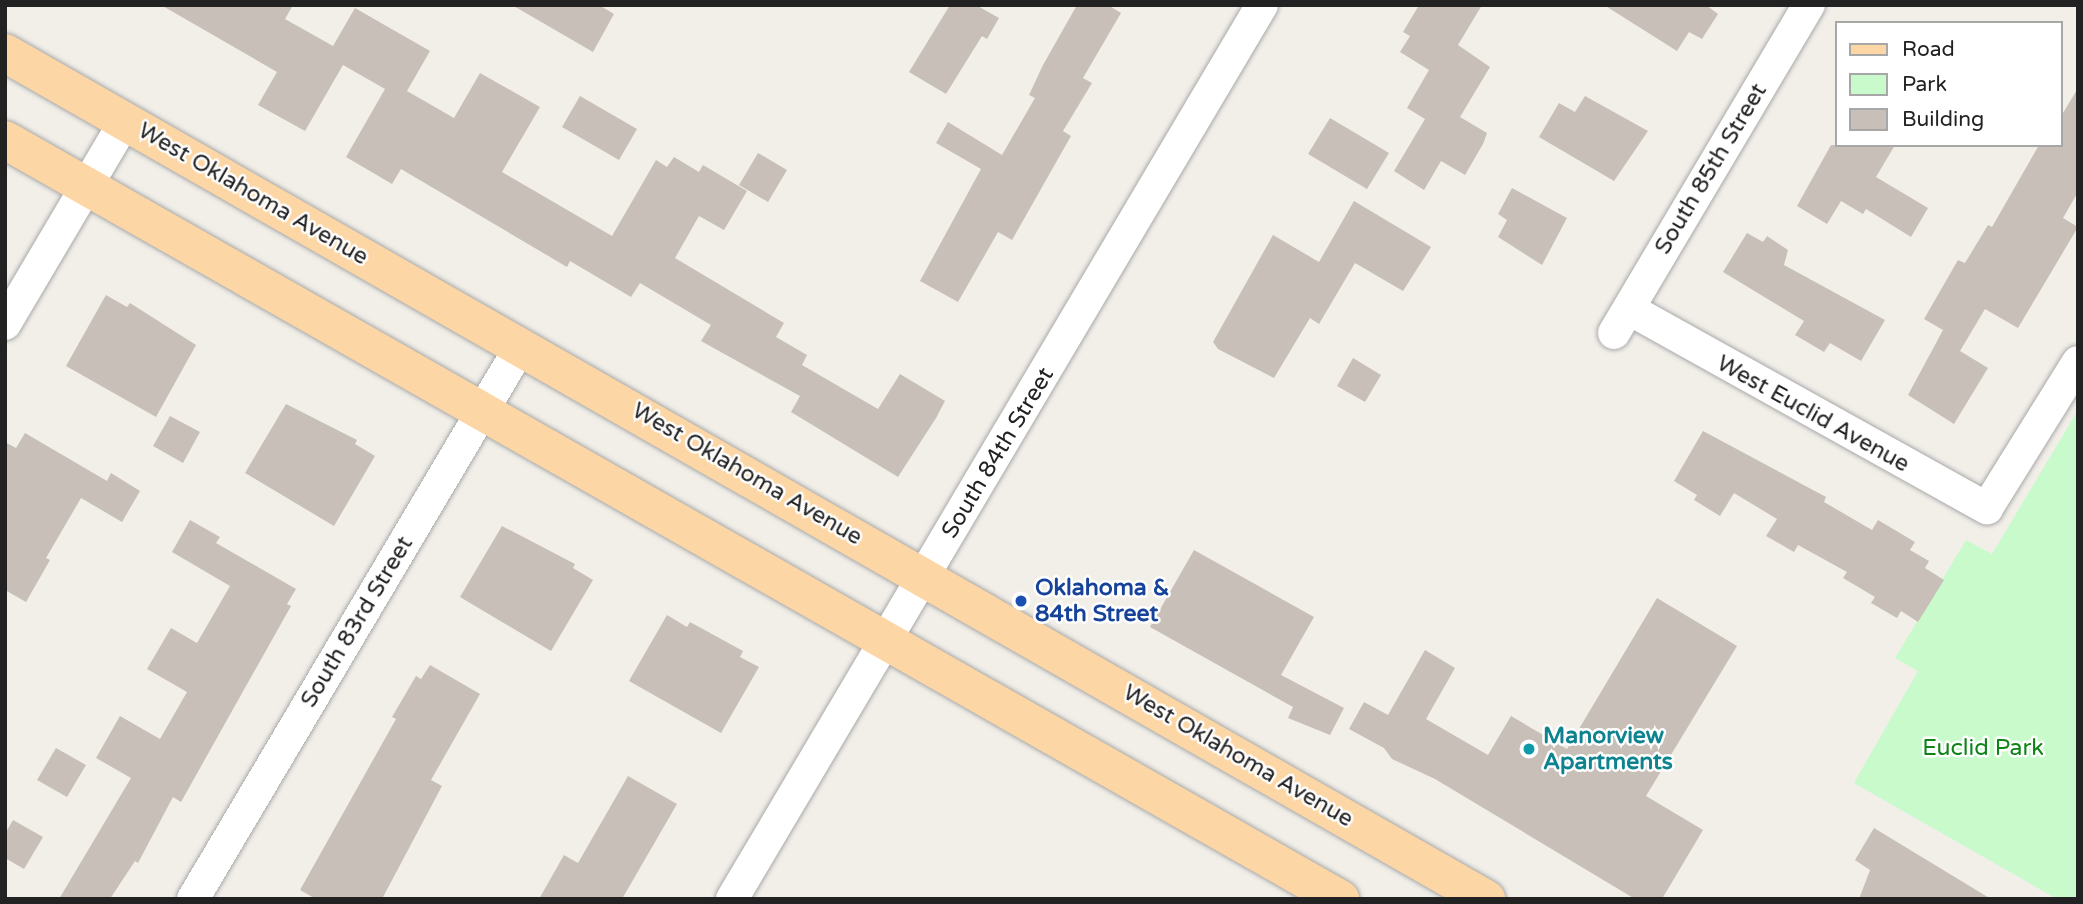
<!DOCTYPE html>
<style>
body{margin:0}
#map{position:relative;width:2083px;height:904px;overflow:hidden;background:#f2efe9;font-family:"Varela Round",sans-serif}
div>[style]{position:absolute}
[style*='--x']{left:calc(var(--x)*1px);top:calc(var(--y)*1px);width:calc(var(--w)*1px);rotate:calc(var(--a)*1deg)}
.park>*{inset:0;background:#c8facc}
.building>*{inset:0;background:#c7bfb8}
.roads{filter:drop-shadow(0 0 2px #a9a9a9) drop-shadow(0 0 2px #a9a9a9)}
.minor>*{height:32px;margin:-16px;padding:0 16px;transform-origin:16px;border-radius:16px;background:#fff}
.major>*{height:38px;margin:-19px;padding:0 19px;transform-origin:19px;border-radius:19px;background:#fcd6a4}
.dots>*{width:19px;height:19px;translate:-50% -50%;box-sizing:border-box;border:4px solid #fff;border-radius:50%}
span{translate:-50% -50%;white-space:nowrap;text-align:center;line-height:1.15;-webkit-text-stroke:5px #fff;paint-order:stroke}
.street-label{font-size:23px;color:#222}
.transit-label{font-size:23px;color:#164399;font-weight:700}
.left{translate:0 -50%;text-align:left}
.culture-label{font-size:23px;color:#0d838f;font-weight:700}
.park-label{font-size:23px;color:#0c8416}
.frame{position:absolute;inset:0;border:7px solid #222;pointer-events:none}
.legend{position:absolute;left:1835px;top:21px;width:228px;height:126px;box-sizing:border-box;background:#fff;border:2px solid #a7a7a7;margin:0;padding:9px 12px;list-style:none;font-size:21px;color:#222}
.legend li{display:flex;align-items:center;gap:14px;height:35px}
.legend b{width:35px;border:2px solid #a7a7a7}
</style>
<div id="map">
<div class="park">
<div style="clip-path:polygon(2078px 410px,2078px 899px,2057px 899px,1854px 783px,1918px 671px,1895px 658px,1966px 540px,1992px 554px)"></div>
</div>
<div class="building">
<div style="clip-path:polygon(161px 5px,293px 5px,285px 19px,333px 46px,355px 8px,430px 51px,407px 91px,454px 118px,480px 73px,540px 107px,502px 172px,612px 236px,656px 160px,667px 167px,674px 157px,699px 172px,703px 165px,747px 191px,724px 230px,699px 216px,675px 258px,784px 323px,776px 337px,807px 355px,802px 365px,878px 409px,900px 374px,945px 401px,936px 418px,898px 477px,791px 412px,800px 396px,701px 341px,711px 325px,640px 283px,631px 297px,570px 261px,567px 267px,401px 169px,392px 184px,346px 157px,385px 89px,343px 65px,305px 131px,258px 105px,277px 72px)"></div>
<div style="clip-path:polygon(512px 5px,599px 5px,614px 14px,593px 52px)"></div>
<div style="clip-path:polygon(950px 5px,976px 5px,999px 18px,987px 39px,982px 36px,946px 94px,909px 72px)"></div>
<div style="clip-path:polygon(1077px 5px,1108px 5px,1121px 13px,1083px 78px,1092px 83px,1063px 131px,1071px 136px,1012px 240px,998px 232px,958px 302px,920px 281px,981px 169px,936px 143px,948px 122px,1002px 155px,1035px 98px,1029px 95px,1043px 65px)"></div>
<div style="clip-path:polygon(1419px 5px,1482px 5px,1458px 45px,1490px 67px,1460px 117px,1487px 133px,1483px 144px,1465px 175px,1441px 161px,1424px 190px,1394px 171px,1425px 119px,1407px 108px,1429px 70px,1400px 52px,1410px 36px,1403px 32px)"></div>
<div style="clip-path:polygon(1604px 5px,1706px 5px,1718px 14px,1702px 39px,1689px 32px,1677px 51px)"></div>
<div style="clip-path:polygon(2078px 88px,2078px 192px,2063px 218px,2078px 227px,2018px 328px,1985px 309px,1960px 351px,1988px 368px,1954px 424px,1908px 395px,1943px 330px,1924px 319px,1958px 260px,1965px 263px,1988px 225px,1992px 227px,2039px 145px,2060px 145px,2060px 118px)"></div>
<div style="clip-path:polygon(580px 96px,637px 129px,619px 160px,562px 127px)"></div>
<div style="clip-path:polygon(1585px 96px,1648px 131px,1614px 181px,1539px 137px,1559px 103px,1575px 112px)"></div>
<div style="clip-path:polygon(1330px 118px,1389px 153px,1367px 189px,1308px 154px)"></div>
<div style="clip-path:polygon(1831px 145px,1895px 145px,1876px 177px,1928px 208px,1911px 237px,1866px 209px,1863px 214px,1841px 201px,1827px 224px,1797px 206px)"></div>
<div style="clip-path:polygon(758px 153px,787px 170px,768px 202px,739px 185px)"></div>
<div style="clip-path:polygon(1512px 188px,1567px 218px,1542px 265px,1498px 237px,1507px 220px,1498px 214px)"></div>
<div style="clip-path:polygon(1354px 201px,1431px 247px,1403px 291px,1355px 263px,1319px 324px,1310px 318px,1274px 378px,1218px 349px,1213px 342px,1273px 235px,1319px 262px)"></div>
<div style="clip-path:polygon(1747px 233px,1763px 242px,1767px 236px,1788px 250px,1784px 265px,1885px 320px,1861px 361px,1830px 343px,1824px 352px,1795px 335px,1804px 321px,1723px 272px)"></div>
<div style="clip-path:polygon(106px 295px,127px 307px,130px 303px,196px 345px,156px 417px,66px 366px)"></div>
<div style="clip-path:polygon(1353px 358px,1381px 375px,1365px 402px,1337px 386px)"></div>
<div style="clip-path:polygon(286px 404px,357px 440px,355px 444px,375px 456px,334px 526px,245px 473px)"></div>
<div style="clip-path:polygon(170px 416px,200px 432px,183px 463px,153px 446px)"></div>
<div style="clip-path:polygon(1703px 431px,1826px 497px,1824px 502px,1872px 530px,1878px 520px,1915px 542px,1910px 550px,1929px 561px,1925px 568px,1944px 580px,1918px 622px,1901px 611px,1897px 618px,1871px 603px,1875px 597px,1843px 578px,1847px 572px,1798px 545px,1794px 552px,1766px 536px,1777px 519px,1734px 493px,1720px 516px,1694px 500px,1697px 495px,1674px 481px)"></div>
<div style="clip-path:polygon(25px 433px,107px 481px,111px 473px,140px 491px,122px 522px,81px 498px,46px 558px,50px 560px,26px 602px,5px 590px,5px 442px,16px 448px)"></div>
<div style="clip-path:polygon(190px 520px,220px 537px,216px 543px,296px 589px,287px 604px,291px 606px,181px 802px,173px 797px,138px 863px,135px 861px,110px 899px,59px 899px,131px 778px,96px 758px,120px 716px,160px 739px,187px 692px,147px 669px,171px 628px,197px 643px,230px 586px,172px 552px)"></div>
<div style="clip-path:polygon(502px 526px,575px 564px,573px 568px,593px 580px,551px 651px,460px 597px)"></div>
<div style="clip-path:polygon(1194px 550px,1314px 617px,1281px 675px,1344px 708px,1330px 735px,1288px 718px,1293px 707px,1150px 627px)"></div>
<div style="clip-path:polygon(1657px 598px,1737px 646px,1646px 796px,1703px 830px,1662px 899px,1635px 899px,1435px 779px,1392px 759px,1384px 748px,1349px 729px,1364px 702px,1388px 715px,1425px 650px,1455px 668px,1426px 719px,1488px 755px,1511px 716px,1567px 749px)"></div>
<div style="clip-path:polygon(667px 615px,687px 627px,690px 622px,743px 651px,740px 657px,759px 667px,721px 733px,629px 681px)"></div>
<div style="clip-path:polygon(430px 665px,480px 694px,431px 780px,442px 786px,382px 899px,316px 899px,300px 890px,396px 719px,392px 717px,416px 676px,421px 679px)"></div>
<div style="clip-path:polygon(56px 748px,86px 765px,67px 797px,37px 780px)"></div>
<div style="clip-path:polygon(628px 776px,677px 804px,622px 899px,539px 899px,564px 855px,578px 863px)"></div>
<div style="clip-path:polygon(13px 820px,43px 837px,24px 869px,5px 858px,5px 834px)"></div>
<div style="clip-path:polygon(1874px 828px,1991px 899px,1859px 899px,1870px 870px,1855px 860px)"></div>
</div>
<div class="roads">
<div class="minor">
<div style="--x:1629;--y:309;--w:410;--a:29.1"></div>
<div style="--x:1987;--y:508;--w:172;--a:-58.1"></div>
<div style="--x:5;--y:324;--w:236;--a:-59.4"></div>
<div style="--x:1614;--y:333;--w:382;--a:-59.3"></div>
<div style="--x:193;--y:899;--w:643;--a:-59.33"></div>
<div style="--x:732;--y:899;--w:1039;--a:-59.34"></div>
</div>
<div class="major">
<div style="--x:5;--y:53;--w:1706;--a:29.74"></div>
<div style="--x:5;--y:140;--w:1536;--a:29.62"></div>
</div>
</div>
<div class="dots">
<div style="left:1021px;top:601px;background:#1a4fb4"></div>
<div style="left:1529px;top:749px;background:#0f9aa8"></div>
</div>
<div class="street-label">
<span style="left:1711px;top:169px;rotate:-59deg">South 85th Street</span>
<span style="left:253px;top:194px;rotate:30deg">West Oklahoma Avenue</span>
<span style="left:1813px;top:414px;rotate:29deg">West Euclid Avenue</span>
<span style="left:998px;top:453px;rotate:-59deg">South 84th Street</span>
<span style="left:747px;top:474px;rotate:30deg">West Oklahoma Avenue</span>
<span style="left:357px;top:622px;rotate:-59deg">South 83rd Street</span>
<span style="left:1238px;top:756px;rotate:30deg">West Oklahoma Avenue</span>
</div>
<div class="transit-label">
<span class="left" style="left:1035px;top:601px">Oklahoma &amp;<br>84th Street</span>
</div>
<div class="culture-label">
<span class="left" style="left:1543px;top:749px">Manorview<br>Apartments</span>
</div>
<div class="park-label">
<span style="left:1983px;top:748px">Euclid Park</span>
</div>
<div class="frame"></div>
<ul class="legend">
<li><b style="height:9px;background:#fcd6a4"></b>Road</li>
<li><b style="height:19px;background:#c8facc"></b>Park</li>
<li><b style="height:19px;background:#c7bfb8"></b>Building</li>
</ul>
</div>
